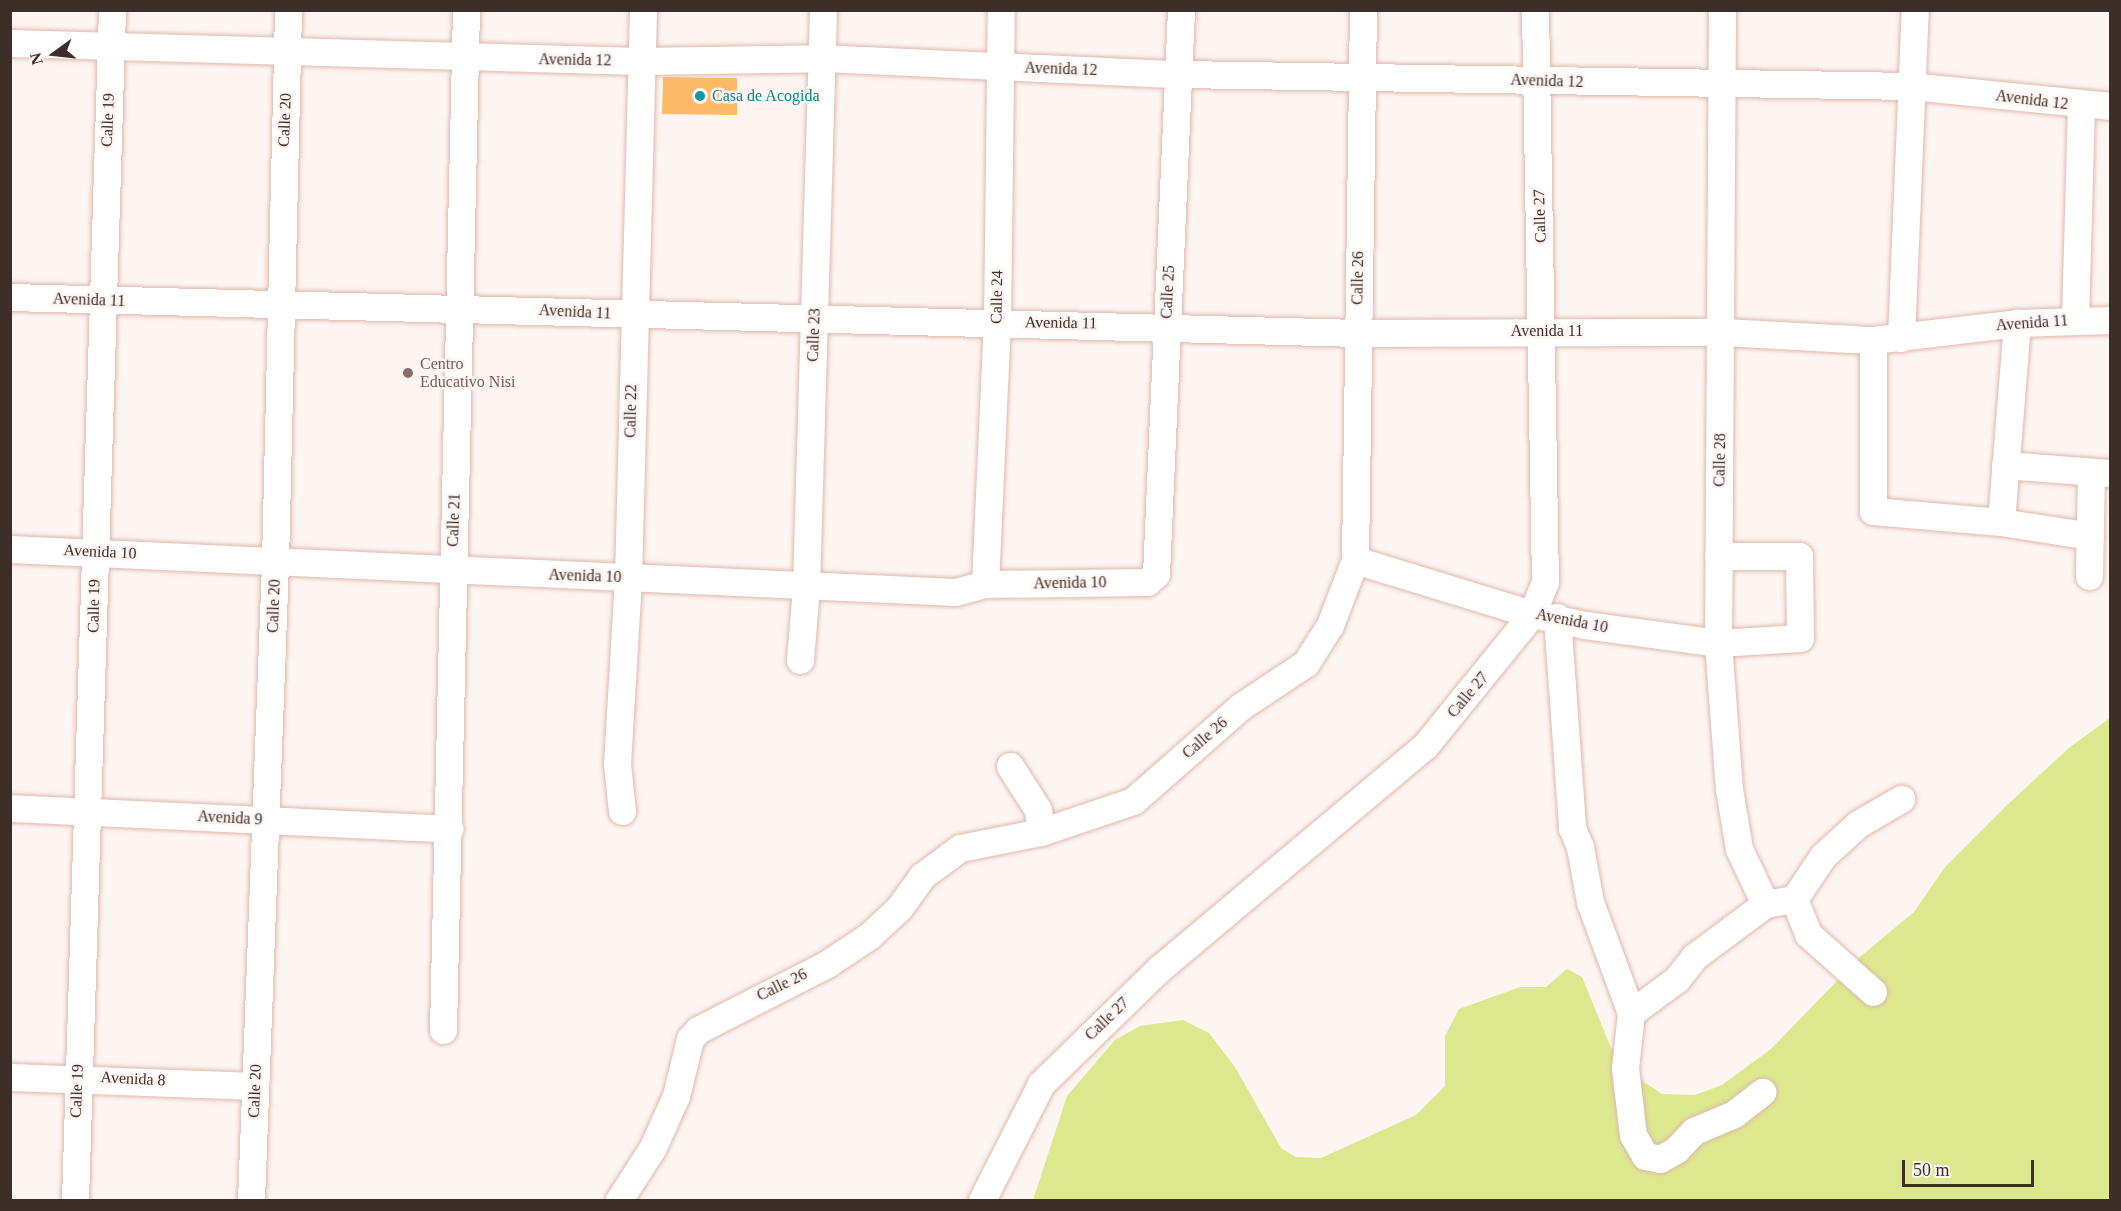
<!DOCTYPE html>
<style>
body{margin:0}
#map{position:relative;width:2121px;height:1211px;overflow:hidden;background:#fdf5f2;font-family:Georgia,serif}
div>[style]{position:absolute}
[style*='--x']{left:calc(var(--x)*1px);top:calc(var(--y)*1px);width:calc(var(--w)*1px);rotate:calc(var(--a)*1deg)}
.green>*{inset:0;background:#dde88e}
.building>*{inset:0;background:#fdbb69}
.roads{filter:drop-shadow(0 0 2px #dfb9ab) drop-shadow(0 0 2px #dfb9ab)}
.minor>*{height:27px;margin:-13.5px;padding:0 13.5px;transform-origin:13.5px;border-radius:13.5px;background:#fff}
.dots>*{width:16px;height:16px;translate:-50% -50%;box-sizing:border-box;border:3px solid #fdf5f2;border-radius:50%}
span{translate:-50% -50%;white-space:nowrap;text-align:center;line-height:1.15;-webkit-text-stroke:5px #fdf5f2;paint-order:stroke}
.street-label{font-size:16px;color:#3d2e28}
.culture-label{font-size:16px;color:#0d838f}
.left{translate:0 -50%;text-align:left}
.education-label{font-size:16px;color:#785e54}
.frame{position:absolute;inset:0;border:12px solid #3d2e28;pointer-events:none}
.north{position:absolute;left:24px;top:24px;width:60px;height:60px;-webkit-text-stroke:4px #fdf5f2;paint-order:stroke;rotate:255deg;font-size:16px;font-weight:700;line-height:24px;text-align:center;color:#3d2e28}
.north::after{content:'';display:block;margin:auto;width:21px;height:27px;background:#3d2e28;clip-path:polygon(50% 0,100% 100%,50% 72%,0 100%)}
.scale{position:absolute;left:1902px;top:1160px;width:132px;height:27px;box-sizing:border-box;border:3px solid #3d2e28;border-top:0;padding-left:8px;font-size:18px;line-height:21px;white-space:nowrap;color:#3d2e28;-webkit-text-stroke:4px #fdf5f2;paint-order:stroke}
</style>
<div id="map">
<div class="green">
<div style="clip-path:polygon(2110px 718px,2110px 1200px,1033px 1200px,1067px 1096px,1115px 1040px,1140px 1026px,1183px 1020px,1209px 1033px,1235px 1067px,1281px 1148px,1296px 1157px,1321px 1158px,1416px 1115px,1445px 1086px,1445px 1036px,1459px 1009px,1520px 987px,1546px 987px,1567px 969px,1582px 977px,1611px 1048px,1644px 1082px,1662px 1094px,1695px 1095px,1722px 1085px,1771px 1049px,1861px 956px,1914px 912px,1945px 867px,2007px 805px,2070px 747px)"></div>
</div>
<div class="building">
<div style="clip-path:polygon(663px 77px,737px 78px,737px 115px,662px 114px)"></div>
</div>
<div class="roads">
<div class="minor">
<div style="--x:1722;--y:10;--w:633;--a:90.36"></div>
<div style="--x:1718;--y:643;--w:146;--a:85.7"></div>
<div style="--x:1729;--y:789;--w:61;--a:80.5"></div>
<div style="--x:1739;--y:849;--w:61;--a:64.7"></div>
<div style="--x:10;--y:43;--w:630;--a:1.64"></div>
<div style="--x:640;--y:61;--w:181;--a:-0.9"></div>
<div style="--x:821;--y:58;--w:359;--a:2.6"></div>
<div style="--x:1180;--y:74;--w:730;--a:0.94"></div>
<div style="--x:1910;--y:86;--w:201;--a:5.7"></div>
<div style="--x:10;--y:297;--w:1347;--a:1.53"></div>
<div style="--x:1357;--y:333;--w:366;--a:-0.2"></div>
<div style="--x:1723;--y:332;--w:150;--a:3.1"></div>
<div style="--x:1873;--y:340;--w:145;--a:-6.7"></div>
<div style="--x:2017;--y:323;--w:93;--a:-1.8"></div>
<div style="--x:2075;--y:320;--w:214;--a:-88.4"></div>
<div style="--x:1901;--y:338;--w:328;--a:-87.6"></div>
<div style="--x:1873;--y:340;--w:171;--a:90"></div>
<div style="--x:1873;--y:511;--w:128;--a:4.9"></div>
<div style="--x:2001;--y:522;--w:90;--a:8.9"></div>
<div style="--x:2005;--y:465;--w:105;--a:4.4"></div>
<div style="--x:2001;--y:522;--w:200;--a:-85.4"></div>
<div style="--x:10;--y:549;--w:946;--a:2.61"></div>
<div style="--x:955;--y:592;--w:31;--a:-15"></div>
<div style="--x:985;--y:584;--w:162;--a:-0.7"></div>
<div style="--x:1147;--y:582;--w:12;--a:-42"></div>
<div style="--x:1156;--y:574;--w:565;--a:-87.46"></div>
<div style="--x:1355;--y:560;--w:185;--a:17"></div>
<div style="--x:1532;--y:614;--w:54;--a:11.7"></div>
<div style="--x:1585;--y:625;--w:134;--a:7.7"></div>
<div style="--x:1718;--y:643;--w:82;--a:-3.5"></div>
<div style="--x:1800;--y:638;--w:82;--a:-90.7"></div>
<div style="--x:1799;--y:556;--w:81;--a:180"></div>
<div style="--x:2089;--y:576;--w:104;--a:-88.9"></div>
<div style="--x:985;--y:584;--w:261;--a:-87.4"></div>
<div style="--x:997;--y:323;--w:313;--a:-89.3"></div>
<div style="--x:1557;--y:617;--w:212;--a:85.9"></div>
<div style="--x:1572;--y:828;--w:21;--a:67"></div>
<div style="--x:1580;--y:847;--w:56;--a:79.7"></div>
<div style="--x:1590;--y:902;--w:118;--a:69.7"></div>
<div style="--x:1631;--y:1013;--w:55;--a:96.2"></div>
<div style="--x:1625;--y:1068;--w:67;--a:83.2"></div>
<div style="--x:1633;--y:1135;--w:24;--a:60"></div>
<div style="--x:1645;--y:1156;--w:15;--a:11"></div>
<div style="--x:1660;--y:1159;--w:18;--a:-29"></div>
<div style="--x:1676;--y:1150;--w:26;--a:-47"></div>
<div style="--x:1694;--y:1131;--w:43;--a:-23"></div>
<div style="--x:1734;--y:1114;--w:36;--a:-38"></div>
<div style="--x:800;--y:660;--w:73;--a:-85.3"></div>
<div style="--x:806;--y:587;--w:577;--a:-88.31"></div>
<div style="--x:1010;--y:766;--w:52;--a:57.5"></div>
<div style="--x:1038;--y:810;--w:22;--a:82"></div>
<div style="--x:10;--y:808;--w:440;--a:2.7"></div>
<div style="--x:622;--y:811;--w:47;--a:-96.1"></div>
<div style="--x:617;--y:764;--w:186;--a:-86.6"></div>
<div style="--x:628;--y:578;--w:568;--a:-88.49"></div>
<div style="--x:1794;--y:899;--w:38;--a:68"></div>
<div style="--x:1808;--y:934;--w:87;--a:41.7"></div>
<div style="--x:1631;--y:1013;--w:57;--a:-36.5"></div>
<div style="--x:1677;--y:979;--w:28;--a:-52"></div>
<div style="--x:1694;--y:957;--w:89;--a:-36.7"></div>
<div style="--x:1765;--y:904;--w:29;--a:-10"></div>
<div style="--x:1794;--y:899;--w:52;--a:-56"></div>
<div style="--x:1823;--y:856;--w:47;--a:-42.4"></div>
<div style="--x:1858;--y:824;--w:50;--a:-30.2"></div>
<div style="--x:443;--y:1030;--w:1020;--a:-88.71"></div>
<div style="--x:10;--y:1077;--w:245;--a:2.1"></div>
<div style="--x:75;--y:1200;--w:1191;--a:-88.22"></div>
<div style="--x:251;--y:1200;--w:637;--a:-87.84"></div>
<div style="--x:275;--y:563;--w:553;--a:-88.65"></div>
<div style="--x:619;--y:1200;--w:61;--a:-57.1"></div>
<div style="--x:652;--y:1149;--w:58;--a:-65.6"></div>
<div style="--x:676;--y:1096;--w:59;--a:-76.2"></div>
<div style="--x:690;--y:1039;--w:12;--a:-48"></div>
<div style="--x:698;--y:1030;--w:145;--a:-27.1"></div>
<div style="--x:827;--y:964;--w:50;--a:-33.7"></div>
<div style="--x:869;--y:936;--w:41;--a:-43"></div>
<div style="--x:899;--y:908;--w:39;--a:-54"></div>
<div style="--x:922;--y:876;--w:47;--a:-36.4"></div>
<div style="--x:960;--y:848;--w:83;--a:-11.2"></div>
<div style="--x:1041;--y:832;--w:97;--a:-18.6"></div>
<div style="--x:1133;--y:801;--w:142;--a:-41.3"></div>
<div style="--x:1240;--y:707;--w:79;--a:-33.7"></div>
<div style="--x:1306;--y:663;--w:45;--a:-57.7"></div>
<div style="--x:1330;--y:625;--w:70;--a:-69"></div>
<div style="--x:1355;--y:560;--w:550;--a:-89.17"></div>
<div style="--x:982;--y:1200;--w:130;--a:-63"></div>
<div style="--x:1041;--y:1084;--w:165;--a:-44.3"></div>
<div style="--x:1159;--y:969;--w:347;--a:-40"></div>
<div style="--x:1425;--y:746;--w:170;--a:-51"></div>
<div style="--x:1532;--y:614;--w:35;--a:-68"></div>
<div style="--x:1545;--y:582;--w:572;--a:-91"></div>
</div>
</div>
<div class="dots">
<div style="left:700px;top:96px;background:#0f9aa8"></div>
<div style="left:408px;top:373px;background:#8d6e63"></div>
</div>
<div class="street-label">
<span style="left:575px;top:60px;rotate:1deg">Avenida 12</span>
<span style="left:1061px;top:69px;rotate:2deg">Avenida 12</span>
<span style="left:1547px;top:81px;rotate:2deg">Avenida 12</span>
<span style="left:2032px;top:100px;rotate:7deg">Avenida 12</span>
<span style="left:108px;top:120px;rotate:-88deg">Calle 19</span>
<span style="left:285px;top:120px;rotate:-88deg">Calle 20</span>
<span style="left:1540px;top:216px;rotate:-92deg">Calle 27</span>
<span style="left:1358px;top:278px;rotate:-89deg">Calle 26</span>
<span style="left:1168px;top:292px;rotate:-87deg">Calle 25</span>
<span style="left:997px;top:297px;rotate:-89deg">Calle 24</span>
<span style="left:89px;top:300px;rotate:2deg">Avenida 11</span>
<span style="left:575px;top:312px;rotate:3deg">Avenida 11</span>
<span style="left:1061px;top:323px;rotate:1deg">Avenida 11</span>
<span style="left:2032px;top:323px;rotate:-4deg">Avenida 11</span>
<span style="left:1547px;top:331px">Avenida 11</span>
<span style="left:814px;top:335px;rotate:-88deg">Calle 23</span>
<span style="left:631px;top:411px;rotate:-89deg">Calle 22</span>
<span style="left:1720px;top:460px;rotate:-89deg">Calle 28</span>
<span style="left:454px;top:520px;rotate:-88deg">Calle 21</span>
<span style="left:100px;top:552px;rotate:3deg">Avenida 10</span>
<span style="left:585px;top:576px;rotate:2deg">Avenida 10</span>
<span style="left:1070px;top:583px;rotate:-1deg">Avenida 10</span>
<span style="left:94px;top:606px;rotate:-89deg">Calle 19</span>
<span style="left:274px;top:606px;rotate:-88deg">Calle 20</span>
<span style="left:1572px;top:621px;rotate:11deg">Avenida 10</span>
<span style="left:1468px;top:695px;rotate:-50deg">Calle 27</span>
<span style="left:1205px;top:738px;rotate:-41deg">Calle 26</span>
<span style="left:230px;top:818px;rotate:3deg">Avenida 9</span>
<span style="left:782px;top:985px;rotate:-26deg">Calle 26</span>
<span style="left:1107px;top:1019px;rotate:-44deg">Calle 27</span>
<span style="left:133px;top:1079px;rotate:3deg">Avenida 8</span>
<span style="left:77px;top:1091px;rotate:-88deg">Calle 19</span>
<span style="left:255px;top:1091px;rotate:-88deg">Calle 20</span>
</div>
<div class="culture-label">
<span class="left" style="left:712px;top:96px">Casa de Acogida</span>
</div>
<div class="education-label">
<span class="left" style="left:420px;top:373px">Centro<br>Educativo Nisi</span>
</div>
<div class="frame"></div>
<div class="north">N</div>
<div class="scale">50 m</div>
</div>
